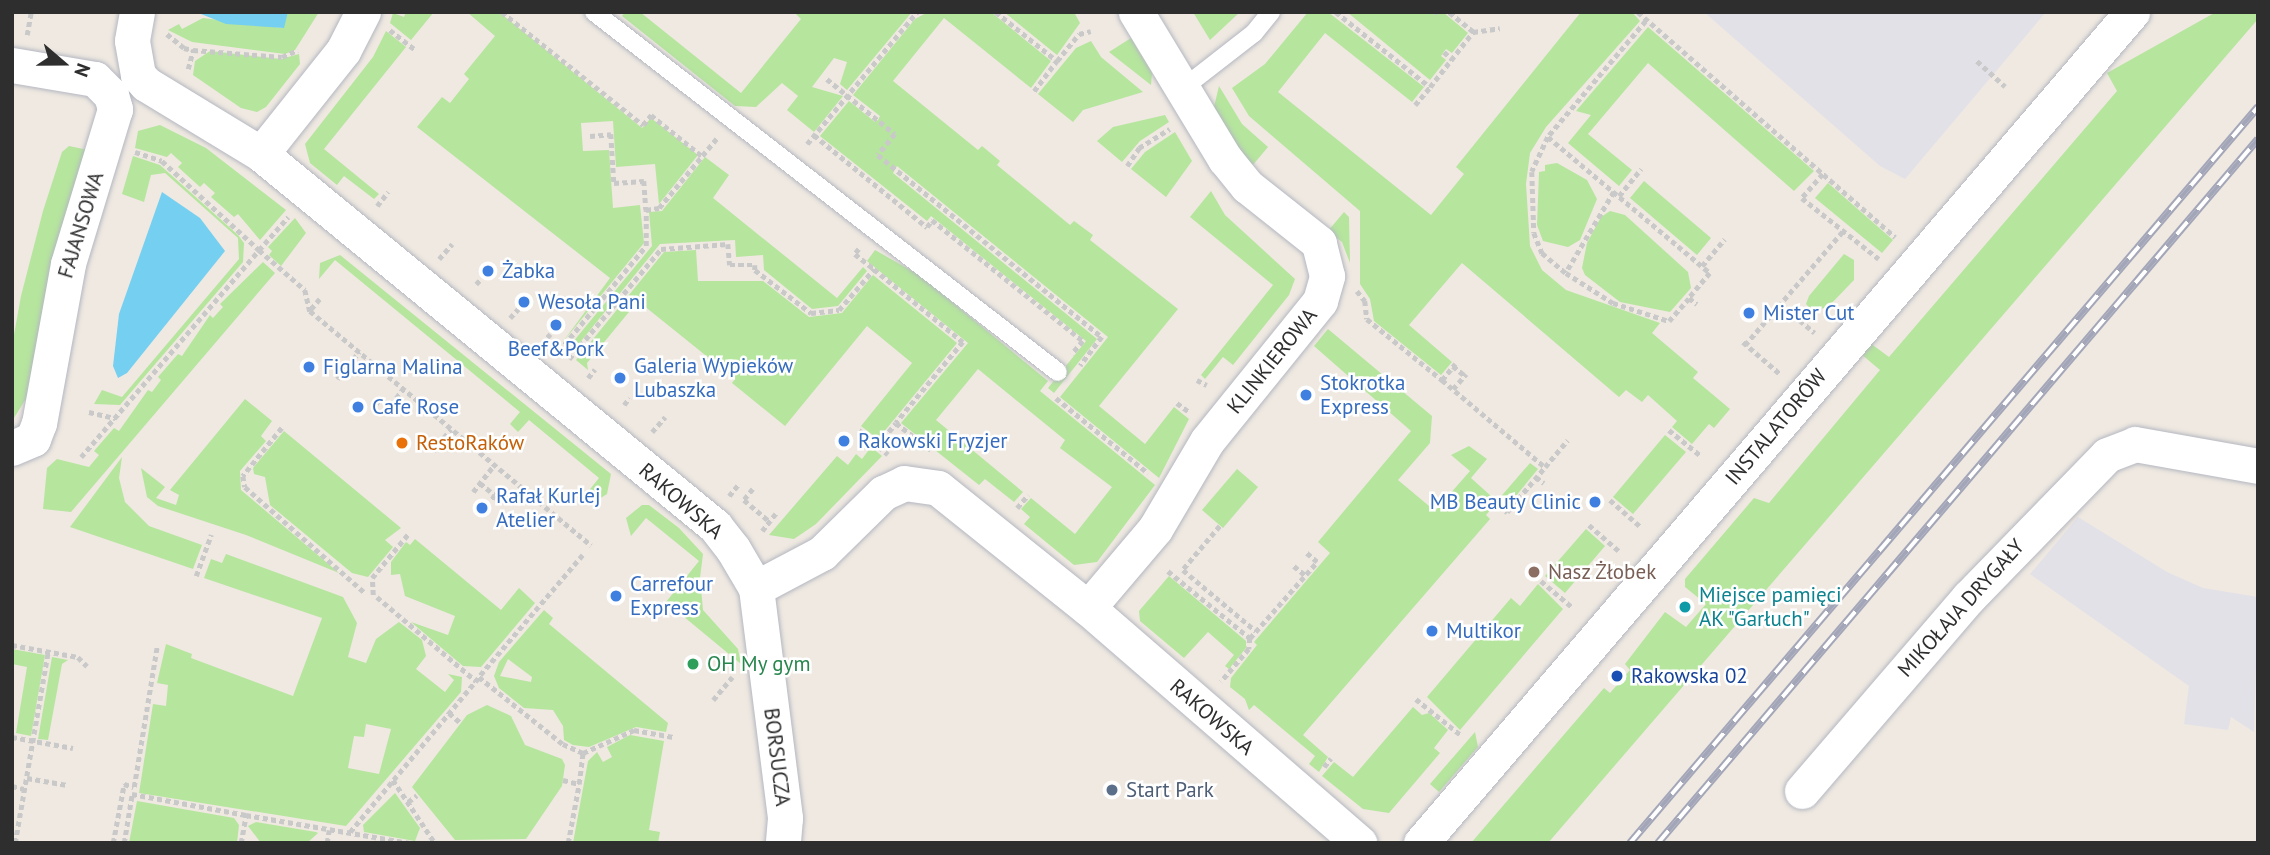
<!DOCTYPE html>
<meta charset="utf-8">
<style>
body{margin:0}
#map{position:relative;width:2270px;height:855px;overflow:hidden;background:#efe9e1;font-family:"PT Sans",sans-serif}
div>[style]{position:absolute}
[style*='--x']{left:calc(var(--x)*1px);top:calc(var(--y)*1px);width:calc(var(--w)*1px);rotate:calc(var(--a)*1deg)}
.industrial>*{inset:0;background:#e3e1e8}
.green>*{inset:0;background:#b6e59e}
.water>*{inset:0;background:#75cff0}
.path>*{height:4.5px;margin-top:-2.25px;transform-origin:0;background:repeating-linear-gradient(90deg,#c9c9c9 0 5px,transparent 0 8.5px)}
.roads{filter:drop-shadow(0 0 2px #b4b7c1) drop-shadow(0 0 2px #b4b7c1)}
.lane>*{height:18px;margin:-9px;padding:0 9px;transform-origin:9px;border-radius:9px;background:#fff}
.street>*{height:35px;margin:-17.5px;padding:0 17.5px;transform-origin:17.5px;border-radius:17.5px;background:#fff}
.rail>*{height:8px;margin-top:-4px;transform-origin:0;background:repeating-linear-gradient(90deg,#fff 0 16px,#a3a6b8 0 32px);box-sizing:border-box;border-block:2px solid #a3a6b8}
.dots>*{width:19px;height:19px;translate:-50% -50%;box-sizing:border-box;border:4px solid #fff;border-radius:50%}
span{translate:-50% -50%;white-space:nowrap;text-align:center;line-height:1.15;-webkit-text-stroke:5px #fff;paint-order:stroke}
.street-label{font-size:21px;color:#2e2e2e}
.shop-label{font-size:21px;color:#366cbe}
.left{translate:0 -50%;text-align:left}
.right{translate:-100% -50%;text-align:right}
.food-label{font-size:21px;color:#c56008}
.education-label{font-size:21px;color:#785e54}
.culture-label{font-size:21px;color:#0d838f}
.leisure-label{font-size:21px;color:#27864d}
.transit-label{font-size:21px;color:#164399}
.service-label{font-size:21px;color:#4e5e75}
.frame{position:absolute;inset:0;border:14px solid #2e2e2e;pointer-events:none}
.north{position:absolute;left:28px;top:28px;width:70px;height:70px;-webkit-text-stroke:5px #fff;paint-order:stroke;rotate:110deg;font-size:19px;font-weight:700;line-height:28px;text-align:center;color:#2e2e2e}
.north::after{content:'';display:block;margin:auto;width:24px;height:32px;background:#2e2e2e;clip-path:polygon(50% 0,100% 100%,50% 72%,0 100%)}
</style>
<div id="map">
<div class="industrial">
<div style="clip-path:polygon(1704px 12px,2046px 12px,1905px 179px,1880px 166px)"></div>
<div style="clip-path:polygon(2078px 517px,2167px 572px,2203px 588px,2258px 597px,2254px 732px,2231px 717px,2228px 730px,2184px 724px,2189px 686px,2030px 574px)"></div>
</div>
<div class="green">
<div style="clip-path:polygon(288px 12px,319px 12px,295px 50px,285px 54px,192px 42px,168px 30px,179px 24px,182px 29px,203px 18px,283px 28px)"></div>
<div style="clip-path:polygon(406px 12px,434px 12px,411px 40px,390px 23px,393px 13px,404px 17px)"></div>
<div style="clip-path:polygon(467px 12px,499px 12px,642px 128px,651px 118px,698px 155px,659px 204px,655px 164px,616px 167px,613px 121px,581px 123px,583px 151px,609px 150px,613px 208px,640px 205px,644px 243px,562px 343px,610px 278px,417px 127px,442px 97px,450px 103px,469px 79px,464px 74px,495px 36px)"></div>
<div style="clip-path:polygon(625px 12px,640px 12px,741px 93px,801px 19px,794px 12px,912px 12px,847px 90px,840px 84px,847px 62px,834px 58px,812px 87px,843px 96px,814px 132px,787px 110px,798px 96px,782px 83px,756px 107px,735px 106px,622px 16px)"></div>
<div style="clip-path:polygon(928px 12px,991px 12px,1051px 61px,1031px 88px,944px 18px,893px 81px,978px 150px,982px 146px,1000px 161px,997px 165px,1070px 225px,1074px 221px,1093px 235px,1090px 240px,1178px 309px,1099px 406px,1145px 444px,1174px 407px,1189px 419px,1159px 478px,1060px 397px,1108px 337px,897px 166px,893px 173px,1097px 339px,1054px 393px,1048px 388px,1086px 341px,931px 216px,927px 221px,820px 136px,849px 101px,875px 122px,878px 120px,880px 116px,853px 95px,915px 19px)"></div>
<div style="clip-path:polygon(1004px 12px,1074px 12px,1080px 23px,1057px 55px)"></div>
<div style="clip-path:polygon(1193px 12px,1240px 12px,1210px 40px)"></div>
<div style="clip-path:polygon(1308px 12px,1328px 12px,1424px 87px,1412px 102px,1325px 33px,1278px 92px,1431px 215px,1464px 174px,1456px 167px,1581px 12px,1632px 12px,1640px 21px,1546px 127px,1530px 153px,1526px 184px,1530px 246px,1542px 270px,1566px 290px,1660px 323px,1652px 333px,1698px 372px,1693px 378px,1730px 409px,1714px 428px,1709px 424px,1692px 444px,1672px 427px,1677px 421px,1648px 395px,1642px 402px,1626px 390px,1619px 397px,1462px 263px,1409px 325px,1452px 362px,1441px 375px,1374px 321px,1370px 299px,1360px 284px,1360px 211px,1249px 116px,1232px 88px,1265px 64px)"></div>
<div style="clip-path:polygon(1347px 12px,1443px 12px,1468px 33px,1452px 53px,1446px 49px,1441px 56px,1446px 60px,1430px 80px)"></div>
<div style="clip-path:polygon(2216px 12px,2258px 12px,2258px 19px,1548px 843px,1471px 843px,1604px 688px,1610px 693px,1630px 670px,1625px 664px,1665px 612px,1686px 627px,1706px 604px,1685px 587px,1685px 579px,1754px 498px,1769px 503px,1880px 370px,1861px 354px,1870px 343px,1889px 357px,2117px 91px,2107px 73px)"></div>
<div style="clip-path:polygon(1648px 27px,1814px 171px,1794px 191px,1648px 63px,1588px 134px,1632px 170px,1619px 186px,1568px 143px,1591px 115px,1576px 111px)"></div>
<div style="clip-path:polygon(386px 31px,406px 47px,324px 149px,379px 194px,374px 199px,344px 176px,337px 185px,310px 163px,305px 144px,373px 57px)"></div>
<div style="clip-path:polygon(1131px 38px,1152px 73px,1151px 85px,1109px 52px)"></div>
<div style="clip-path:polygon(1091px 41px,1101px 57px,1143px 92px,1083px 110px,1073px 122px,1038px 94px,1076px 48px)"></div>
<div style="clip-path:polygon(210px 51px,281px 59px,299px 54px,300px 64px,266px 107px,257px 112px,241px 108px,193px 75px,195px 61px)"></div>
<div style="clip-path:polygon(1219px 86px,1242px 124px,1268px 147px,1252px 166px,1212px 115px)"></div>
<div style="clip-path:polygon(1165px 115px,1169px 122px,1140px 141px,1122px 162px,1097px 141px,1113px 127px)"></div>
<div style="clip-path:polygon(160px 125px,206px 148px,286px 210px,260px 240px,238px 214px,234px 217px,211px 197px,215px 193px,204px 183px,200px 187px,178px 167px,182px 163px,171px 153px,167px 157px,135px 148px,138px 131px)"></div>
<div style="clip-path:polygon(1175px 132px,1192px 161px,1166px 197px,1131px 169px,1145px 152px)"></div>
<div style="clip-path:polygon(69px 146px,88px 150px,29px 394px,12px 421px,12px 346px,21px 296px,43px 211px,62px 152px)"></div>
<div style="clip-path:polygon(133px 156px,160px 165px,238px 235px,244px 243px,243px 262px,120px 405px,94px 404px,102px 390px,122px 397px,239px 259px,238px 238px,165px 173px,151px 175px,144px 202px,122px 194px)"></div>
<div style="clip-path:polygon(705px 157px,729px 175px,713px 198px,837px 298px,863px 267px,867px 271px,838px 306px,812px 309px,764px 270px,763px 255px,736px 257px,735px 240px,660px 244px,573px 351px,568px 348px,652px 246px,649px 212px,662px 211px)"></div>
<div style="clip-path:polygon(1557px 163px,1587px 180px,1597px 199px,1580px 240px,1568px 247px,1543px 241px,1537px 225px,1539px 172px,1545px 171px,1545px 165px)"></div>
<div style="clip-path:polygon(1644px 181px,1711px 238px,1697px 255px,1630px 198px)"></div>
<div style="clip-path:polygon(1828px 183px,1893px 240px,1882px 253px,1815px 198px)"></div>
<div style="clip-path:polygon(1211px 191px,1225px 215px,1295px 279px,1289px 295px,1233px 365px,1223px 357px,1205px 379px,1201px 375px,1273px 285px,1190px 217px)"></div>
<div style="clip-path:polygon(1610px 211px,1625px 215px,1688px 272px,1691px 288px,1670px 312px,1620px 302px,1585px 275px,1582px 268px,1587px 243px,1601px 217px)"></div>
<div style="clip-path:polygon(1344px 212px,1349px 217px,1350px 263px,1342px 242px,1328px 231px)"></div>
<div style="clip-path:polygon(295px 218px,306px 233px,281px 266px,269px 255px,272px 251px,268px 247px)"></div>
<div style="clip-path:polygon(696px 250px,698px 281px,763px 281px,809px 317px,842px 313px,873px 275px,957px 343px,878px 439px,861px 426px,912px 363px,867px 326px,785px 426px,732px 383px,735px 379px,638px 301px,587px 363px,588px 370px,576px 360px,664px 252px)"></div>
<div style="clip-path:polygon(875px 250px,919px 275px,1048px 381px,1040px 391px,1155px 485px,1097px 562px,1074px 565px,1024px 524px,1030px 517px,1021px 509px,1031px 498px,1075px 534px,1112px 487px,1060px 448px,1065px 440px,978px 369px,936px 420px,1023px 492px,1014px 502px,985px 479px,979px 485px,901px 423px,968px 343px,867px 261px)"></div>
<div style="clip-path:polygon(1844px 254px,1854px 260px,1854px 280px,1828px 307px,1812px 311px,1806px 304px,1809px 296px)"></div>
<div style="clip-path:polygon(340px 255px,611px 474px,607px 494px,596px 501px,583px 498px,599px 478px,529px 420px,518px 432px,510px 424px,520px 412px,335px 260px,319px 279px,320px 263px)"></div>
<div style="clip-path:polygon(263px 262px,275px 273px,71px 512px,43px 509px,47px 468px,57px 459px,89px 467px,99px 455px,94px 451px,114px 428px,119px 431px,148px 390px,152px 392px,161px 380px,158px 377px,178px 354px,182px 356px,210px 315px,213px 318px,223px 307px,220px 304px)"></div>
<div style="clip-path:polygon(1328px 329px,1432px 416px,1430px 443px,1398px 480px,1435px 511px,1470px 471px,1451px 455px,1469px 446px,1487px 459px,1471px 478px,1491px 496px,1486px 503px,1492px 508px,1486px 515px,1490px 519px,1303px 735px,1328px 757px,1319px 772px,1309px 764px,1315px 756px,1254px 705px,1249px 710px,1245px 699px,1230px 687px,1231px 678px,1257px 645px,1254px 642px,1330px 553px,1318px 542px,1411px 431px,1314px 346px)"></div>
<div style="clip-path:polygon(245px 399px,272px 421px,261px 436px,266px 441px,240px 471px,241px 490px,339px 573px,246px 535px,158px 506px,147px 497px,141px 468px,165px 487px,156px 498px,176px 505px,179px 495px,170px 490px)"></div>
<div style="clip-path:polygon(284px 431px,401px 528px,385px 540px,393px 547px,368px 577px,352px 573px,270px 505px,265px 477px,254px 474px,253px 468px)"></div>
<div style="clip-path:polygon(1665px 435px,1686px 452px,1633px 514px,1613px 497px)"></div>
<div style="clip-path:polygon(871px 447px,882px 456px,816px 524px,794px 539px,769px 535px,837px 456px,848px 465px,856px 454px,862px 459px)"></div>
<div style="clip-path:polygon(122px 457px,119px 478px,125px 502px,149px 526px,202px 545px,193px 569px,70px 527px)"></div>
<div style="clip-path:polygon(1530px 463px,1538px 469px,1506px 508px,1497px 501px)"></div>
<div style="clip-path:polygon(1237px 469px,1258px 487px,1223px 528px,1202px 510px)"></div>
<div style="clip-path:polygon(642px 505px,649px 505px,679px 528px,703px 554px,700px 578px,703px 610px,738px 649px,741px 664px,666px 602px,699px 561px,646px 518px,631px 536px,626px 518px)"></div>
<div style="clip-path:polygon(1586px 529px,1605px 546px,1565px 593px,1545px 576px)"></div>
<div style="clip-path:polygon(415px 539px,501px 610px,519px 588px,535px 603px,481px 667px,463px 666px,411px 622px,448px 635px,455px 616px,405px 596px,400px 574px,391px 575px,391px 562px,406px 542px,410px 545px)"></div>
<div style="clip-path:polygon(evenodd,226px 554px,343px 597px,357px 623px,348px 657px,366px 663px,376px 639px,399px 622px,422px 640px,426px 656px,416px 669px,445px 692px,454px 680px,448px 674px,462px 677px,461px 692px,346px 826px,139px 793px,153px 704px,166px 706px,168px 685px,157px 683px,166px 644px,192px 654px,191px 658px,293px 696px,322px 618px,204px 578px,211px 559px,222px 563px,226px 554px,366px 724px,391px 729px,379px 774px,348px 768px,354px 736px,364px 737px,366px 724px)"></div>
<div style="clip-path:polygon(1169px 576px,1246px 641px,1246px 648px,1229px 669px,1225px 666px,1234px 655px,1208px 632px,1184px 658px,1140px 621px,1139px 611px)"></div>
<div style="clip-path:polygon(1538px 584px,1563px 609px,1460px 730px,1427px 697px,1511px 598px,1520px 606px)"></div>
<div style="clip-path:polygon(evenodd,544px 610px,553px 618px,549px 624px,668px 723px,666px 732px,636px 727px,589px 747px,573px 745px,564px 740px,563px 726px,553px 710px,524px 708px,499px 688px,494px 676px,499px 662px,544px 610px,508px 659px,532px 677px,531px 682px,500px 676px,508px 659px)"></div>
<div style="clip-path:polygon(12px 649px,45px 655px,31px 736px,16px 733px,27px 667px,12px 664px)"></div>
<div style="clip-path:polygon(52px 657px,68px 660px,62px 664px,48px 740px,38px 739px)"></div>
<div style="clip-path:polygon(487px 705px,511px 716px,525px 745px,562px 759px,565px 765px,562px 786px,526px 839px,455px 840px,412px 787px,467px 715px)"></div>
<div style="clip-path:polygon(1413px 707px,1422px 715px,1429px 713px,1448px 730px,1434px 748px,1440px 753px,1389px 813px,1363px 809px,1322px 776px,1334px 762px,1353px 777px)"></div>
<div style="clip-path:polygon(1475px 732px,1478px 747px,1439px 792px,1430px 784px)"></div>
<div style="clip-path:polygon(630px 735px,664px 741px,649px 830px,660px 832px,658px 843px,573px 843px,588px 761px,597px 752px,603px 762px,612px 757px,607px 747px)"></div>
<div style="clip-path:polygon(395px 793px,420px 828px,415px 841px,364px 832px,363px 825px)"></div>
<div style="clip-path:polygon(137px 801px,234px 818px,239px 825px,237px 843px,129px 843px)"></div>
<div style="clip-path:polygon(256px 822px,316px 832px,318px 833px,307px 843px,261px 843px,248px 826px)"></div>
</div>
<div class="water">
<div style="clip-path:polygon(196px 12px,288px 12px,284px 28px,226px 24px)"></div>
<div style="clip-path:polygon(162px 192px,200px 218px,225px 251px,127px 373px,118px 378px,113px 366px,119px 314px)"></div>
</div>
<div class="path">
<div style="--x:502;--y:12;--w:181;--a:38.7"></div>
<div style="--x:643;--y:125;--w:13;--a:-51"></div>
<div style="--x:651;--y:115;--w:65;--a:38.8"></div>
<div style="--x:996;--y:12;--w:78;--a:38.8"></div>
<div style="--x:1057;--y:61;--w:35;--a:-51"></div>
<div style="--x:1079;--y:34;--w:12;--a:-14"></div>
<div style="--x:1336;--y:12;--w:120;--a:38.6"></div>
<div style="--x:1430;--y:87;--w:70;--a:-52"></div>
<div style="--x:1473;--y:32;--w:32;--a:-141"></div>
<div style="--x:1638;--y:12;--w:342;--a:41.2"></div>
<div style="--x:1434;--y:14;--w:2;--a:-63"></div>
<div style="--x:1646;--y:21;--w:152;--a:130.2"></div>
<div style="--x:1548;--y:137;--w:212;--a:40"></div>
<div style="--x:1710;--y:273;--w:33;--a:130"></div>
<div style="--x:1689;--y:298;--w:10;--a:37"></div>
<div style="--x:390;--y:30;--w:31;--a:38"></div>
<div style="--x:1473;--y:32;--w:27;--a:-8"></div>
<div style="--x:167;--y:34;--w:22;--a:39"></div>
<div style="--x:184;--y:48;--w:9;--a:13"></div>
<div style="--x:193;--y:50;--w:89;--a:4.5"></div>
<div style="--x:282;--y:57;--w:17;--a:-24"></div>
<div style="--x:27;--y:35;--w:23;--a:-80"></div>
<div style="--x:1444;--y:52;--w:11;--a:41"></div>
<div style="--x:1977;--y:61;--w:38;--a:42"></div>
<div style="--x:188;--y:69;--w:20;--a:-75"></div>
<div style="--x:827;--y:79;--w:87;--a:39"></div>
<div style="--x:895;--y:134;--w:27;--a:129"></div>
<div style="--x:878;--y:155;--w:289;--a:39.1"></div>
<div style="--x:1102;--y:337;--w:36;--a:127"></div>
<div style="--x:1034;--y:91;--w:38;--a:-53"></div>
<div style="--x:1415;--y:105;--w:23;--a:-50"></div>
<div style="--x:814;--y:135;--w:146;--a:39.2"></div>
<div style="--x:927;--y:227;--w:9;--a:-54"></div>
<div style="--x:932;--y:220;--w:193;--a:38.7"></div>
<div style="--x:1083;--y:341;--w:17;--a:130"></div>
<div style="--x:590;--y:136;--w:21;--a:-5"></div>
<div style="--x:611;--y:134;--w:49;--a:86.5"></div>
<div style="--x:614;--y:183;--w:30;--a:-4"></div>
<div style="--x:644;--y:181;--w:29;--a:86"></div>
<div style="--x:1548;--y:137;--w:38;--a:115"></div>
<div style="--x:1532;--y:172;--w:61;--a:88.1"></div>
<div style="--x:1534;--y:233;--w:22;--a:68"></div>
<div style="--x:1542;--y:253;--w:31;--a:40"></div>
<div style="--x:807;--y:144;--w:172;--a:-50.2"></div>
<div style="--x:135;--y:152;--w:28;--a:18"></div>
<div style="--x:162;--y:161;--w:132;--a:42.5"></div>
<div style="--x:259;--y:250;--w:44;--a:-48.7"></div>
<div style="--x:1127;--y:166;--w:22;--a:-56"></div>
<div style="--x:1139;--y:148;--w:36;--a:-32"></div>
<div style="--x:1823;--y:174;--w:32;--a:131"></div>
<div style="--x:1802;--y:198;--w:98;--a:38.4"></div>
<div style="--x:1614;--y:192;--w:94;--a:120.7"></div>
<div style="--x:1566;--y:273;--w:56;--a:32.6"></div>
<div style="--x:1613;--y:303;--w:59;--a:17.8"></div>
<div style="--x:1669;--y:321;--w:30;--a:-49"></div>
<div style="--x:1619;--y:196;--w:35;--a:-51"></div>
<div style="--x:377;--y:206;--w:18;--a:-52"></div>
<div style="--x:859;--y:249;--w:6;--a:129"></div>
<div style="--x:855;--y:254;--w:24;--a:38"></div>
<div style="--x:439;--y:259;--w:20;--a:-49"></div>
<div style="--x:1702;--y:266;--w:35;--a:-50"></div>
<div style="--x:476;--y:284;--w:8;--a:-45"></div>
<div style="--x:1357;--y:291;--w:13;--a:51"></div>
<div style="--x:1365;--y:301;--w:18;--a:84"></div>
<div style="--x:1367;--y:319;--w:97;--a:39.1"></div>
<div style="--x:1442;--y:380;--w:21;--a:-51"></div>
<div style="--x:320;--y:299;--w:16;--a:130"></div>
<div style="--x:310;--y:311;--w:366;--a:39.8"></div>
<div style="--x:1780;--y:304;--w:45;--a:39.6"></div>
<div style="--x:510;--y:318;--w:13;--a:-48"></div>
<div style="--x:1743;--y:342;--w:48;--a:40.7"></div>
<div style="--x:542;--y:344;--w:13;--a:-51"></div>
<div style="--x:1745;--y:345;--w:150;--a:-49.3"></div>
<div style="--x:559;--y:351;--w:136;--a:-50.4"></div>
<div style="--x:646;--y:246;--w:36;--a:-90"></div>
<div style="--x:646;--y:210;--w:13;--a:-9"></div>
<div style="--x:659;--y:208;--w:91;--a:-50.4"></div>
<div style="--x:569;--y:359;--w:143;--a:-50.1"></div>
<div style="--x:661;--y:249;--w:67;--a:-4.3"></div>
<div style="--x:728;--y:244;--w:21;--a:85"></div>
<div style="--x:730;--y:265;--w:25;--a:0"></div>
<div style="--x:755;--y:265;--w:5;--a:90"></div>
<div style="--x:755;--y:270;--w:71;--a:37.5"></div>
<div style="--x:811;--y:313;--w:28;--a:-6"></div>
<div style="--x:839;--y:310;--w:54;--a:-49.5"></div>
<div style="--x:874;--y:269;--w:115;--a:39.4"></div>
<div style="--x:963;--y:342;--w:105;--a:129.6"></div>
<div style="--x:896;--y:423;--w:44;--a:37.6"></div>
<div style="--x:329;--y:365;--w:6;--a:-51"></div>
<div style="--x:333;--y:360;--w:16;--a:40"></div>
<div style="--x:1453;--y:366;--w:14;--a:39"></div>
<div style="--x:588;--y:378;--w:11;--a:-52"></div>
<div style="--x:337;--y:379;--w:35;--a:-51"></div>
<div style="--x:1197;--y:380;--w:11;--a:27"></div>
<div style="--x:1442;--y:380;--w:135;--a:40.2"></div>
<div style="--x:1545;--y:467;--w:35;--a:-50"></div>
<div style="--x:1453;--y:389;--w:20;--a:-49"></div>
<div style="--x:1056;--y:398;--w:119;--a:39.2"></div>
<div style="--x:1177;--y:403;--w:14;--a:36"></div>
<div style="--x:376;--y:404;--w:7;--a:-56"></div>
<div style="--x:380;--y:398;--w:13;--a:39"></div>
<div style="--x:624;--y:405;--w:9;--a:-54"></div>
<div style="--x:89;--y:412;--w:27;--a:13"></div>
<div style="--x:386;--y:412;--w:29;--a:-54"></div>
<div style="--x:282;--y:428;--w:62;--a:129.1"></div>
<div style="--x:243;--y:476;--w:11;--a:80"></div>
<div style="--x:245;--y:487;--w:159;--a:41.4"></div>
<div style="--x:859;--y:430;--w:38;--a:40"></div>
<div style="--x:1669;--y:430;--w:41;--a:39.1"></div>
<div style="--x:652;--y:432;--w:20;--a:-49"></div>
<div style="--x:878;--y:445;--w:28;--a:-51"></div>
<div style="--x:433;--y:451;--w:28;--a:-51"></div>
<div style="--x:81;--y:457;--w:273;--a:-49.3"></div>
<div style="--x:259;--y:250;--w:61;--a:41"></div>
<div style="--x:305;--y:290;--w:22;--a:77"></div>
<div style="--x:1536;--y:477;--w:10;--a:37"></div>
<div style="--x:480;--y:483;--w:19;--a:39"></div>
<div style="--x:495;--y:495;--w:6;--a:121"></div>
<div style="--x:753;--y:489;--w:14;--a:129"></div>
<div style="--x:744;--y:500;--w:33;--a:40"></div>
<div style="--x:473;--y:492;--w:34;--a:-52"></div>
<div style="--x:729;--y:496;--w:14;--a:-51"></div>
<div style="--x:1610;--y:500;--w:41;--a:41.1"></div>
<div style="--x:1488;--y:505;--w:6;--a:-45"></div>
<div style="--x:1492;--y:501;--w:19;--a:36"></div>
<div style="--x:1507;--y:512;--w:59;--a:-49.8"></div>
<div style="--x:1017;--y:508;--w:17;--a:-50"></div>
<div style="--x:1589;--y:525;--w:40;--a:41"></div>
<div style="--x:1220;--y:526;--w:57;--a:130.1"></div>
<div style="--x:1183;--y:570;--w:95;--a:39.9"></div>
<div style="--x:762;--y:531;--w:23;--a:-52"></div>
<div style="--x:583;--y:555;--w:160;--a:130.4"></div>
<div style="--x:479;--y:677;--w:107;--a:38.6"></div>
<div style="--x:563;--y:744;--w:22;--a:24"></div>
<div style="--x:583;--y:753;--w:56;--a:-24.3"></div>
<div style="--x:634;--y:730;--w:40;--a:10"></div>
<div style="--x:1294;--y:566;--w:14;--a:39"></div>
<div style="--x:1168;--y:571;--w:106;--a:39.3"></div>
<div style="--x:1250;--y:638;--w:11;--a:95"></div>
<div style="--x:1249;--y:649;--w:43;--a:130.3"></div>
<div style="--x:196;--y:576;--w:44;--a:-69.9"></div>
<div style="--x:1541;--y:581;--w:40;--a:40"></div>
<div style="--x:373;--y:595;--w:17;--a:-93"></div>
<div style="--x:372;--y:578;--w:58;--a:-50.6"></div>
<div style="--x:377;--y:597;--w:130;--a:40.3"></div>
<div style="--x:1250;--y:638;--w:101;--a:-48.6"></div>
<div style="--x:1317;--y:562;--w:16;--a:-140"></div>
<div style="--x:12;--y:645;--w:67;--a:10.3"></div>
<div style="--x:78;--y:657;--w:13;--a:45"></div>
<div style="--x:1416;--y:699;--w:59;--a:38.8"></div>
<div style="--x:713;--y:700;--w:30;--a:-50"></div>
<div style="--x:449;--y:713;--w:16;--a:40"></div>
<div style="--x:12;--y:737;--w:62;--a:10.2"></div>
<div style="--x:1324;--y:767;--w:11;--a:-52"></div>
<div style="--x:27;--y:778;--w:41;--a:9.9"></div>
<div style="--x:393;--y:780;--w:76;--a:56.3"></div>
<div style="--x:563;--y:780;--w:16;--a:14"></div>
<div style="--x:579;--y:784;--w:31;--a:-83"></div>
<div style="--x:12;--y:786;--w:12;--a:14"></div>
<div style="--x:408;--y:802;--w:11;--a:-38"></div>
<div style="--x:350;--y:832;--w:202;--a:-50.2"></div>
<div style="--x:15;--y:843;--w:194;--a:-80.2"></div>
<div style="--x:113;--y:843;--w:60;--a:-79.4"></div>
<div style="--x:124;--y:784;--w:10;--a:17"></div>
<div style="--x:134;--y:787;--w:143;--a:-80.7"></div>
<div style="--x:124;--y:843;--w:50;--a:-80.7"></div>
<div style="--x:132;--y:794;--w:116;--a:10.4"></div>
<div style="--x:241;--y:843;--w:28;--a:-80"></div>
<div style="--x:246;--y:815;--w:166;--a:9.7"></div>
<div style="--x:327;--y:843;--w:13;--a:-81"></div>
<div style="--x:568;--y:843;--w:60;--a:-79.4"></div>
</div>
<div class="roads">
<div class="lane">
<div style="--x:594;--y:12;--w:587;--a:37.81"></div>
<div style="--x:1182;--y:89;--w:91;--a:-37.9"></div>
<div style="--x:1254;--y:33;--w:27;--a:-51"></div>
</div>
<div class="street">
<div style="--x:137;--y:12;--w:29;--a:100"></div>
<div style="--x:132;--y:41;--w:35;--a:80"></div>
<div style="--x:138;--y:75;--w:12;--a:48"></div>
<div style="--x:146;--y:84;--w:135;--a:31.3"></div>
<div style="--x:261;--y:154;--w:587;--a:39.33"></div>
<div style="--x:715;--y:526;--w:29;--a:52"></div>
<div style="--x:733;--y:549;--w:45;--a:59.5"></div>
<div style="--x:756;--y:588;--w:232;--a:82.8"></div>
<div style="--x:785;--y:818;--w:25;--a:95"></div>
<div style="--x:12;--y:65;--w:84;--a:9.6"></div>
<div style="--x:95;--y:79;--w:23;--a:45"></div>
<div style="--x:111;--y:95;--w:15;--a:74"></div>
<div style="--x:115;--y:109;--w:162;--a:106.9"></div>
<div style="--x:68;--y:264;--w:162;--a:100.3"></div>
<div style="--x:39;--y:423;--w:17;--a:111"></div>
<div style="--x:33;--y:439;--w:23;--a:157"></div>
<div style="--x:261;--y:154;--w:132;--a:-51.5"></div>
<div style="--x:343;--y:51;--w:44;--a:-62.9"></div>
<div style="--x:756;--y:588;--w:75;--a:-27.9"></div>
<div style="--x:822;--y:553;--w:86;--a:-44.5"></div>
<div style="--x:883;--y:493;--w:23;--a:-25"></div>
<div style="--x:904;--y:483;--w:34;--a:8"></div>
<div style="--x:938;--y:488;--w:192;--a:38.7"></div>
<div style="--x:1088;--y:608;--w:359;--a:40.9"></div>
<div style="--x:1088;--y:608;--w:104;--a:-49.7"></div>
<div style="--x:1155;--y:529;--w:102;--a:-59.4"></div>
<div style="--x:1207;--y:441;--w:180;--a:-51.1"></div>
<div style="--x:1320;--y:301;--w:26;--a:-74"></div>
<div style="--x:1327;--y:276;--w:34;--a:-104"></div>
<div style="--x:1319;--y:243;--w:92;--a:-141.6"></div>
<div style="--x:1247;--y:186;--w:35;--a:-129"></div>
<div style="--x:1225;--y:159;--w:172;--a:-121.2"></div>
<div style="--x:1802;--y:791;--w:255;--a:-49.3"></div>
<div style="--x:1968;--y:598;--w:199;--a:-45.8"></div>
<div style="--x:2107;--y:455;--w:30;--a:-21"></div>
<div style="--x:2135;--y:444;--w:125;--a:10.1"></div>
<div style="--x:1421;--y:843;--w:1094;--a:-49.45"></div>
</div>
</div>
<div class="rail">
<div style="--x:1630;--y:843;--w:968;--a:-49.53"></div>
<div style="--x:1658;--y:843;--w:925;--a:-49.56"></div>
</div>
<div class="dots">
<div style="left:488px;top:271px;background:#3f7fe0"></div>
<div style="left:524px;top:302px;background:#3f7fe0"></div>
<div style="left:1749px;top:313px;background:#3f7fe0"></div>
<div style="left:556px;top:325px;background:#3f7fe0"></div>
<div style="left:309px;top:367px;background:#3f7fe0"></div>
<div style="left:620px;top:378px;background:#3f7fe0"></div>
<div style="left:1306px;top:395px;background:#3f7fe0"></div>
<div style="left:358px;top:407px;background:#3f7fe0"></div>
<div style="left:844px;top:441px;background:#3f7fe0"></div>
<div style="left:402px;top:443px;background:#e8710a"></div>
<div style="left:1595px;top:502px;background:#3f7fe0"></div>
<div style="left:482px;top:508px;background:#3f7fe0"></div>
<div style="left:1534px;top:572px;background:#8d6e63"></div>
<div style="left:616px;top:596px;background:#3f7fe0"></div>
<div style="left:1685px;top:607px;background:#0f9aa8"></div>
<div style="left:1432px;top:631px;background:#3f7fe0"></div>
<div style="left:693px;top:664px;background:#2e9e5b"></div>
<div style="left:1617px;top:676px;background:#1a4fb4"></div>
<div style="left:1112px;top:790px;background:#5c6f8a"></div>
</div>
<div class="street-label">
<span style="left:81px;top:225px;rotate:-73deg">FAJANSOWA</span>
<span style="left:1272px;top:361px;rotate:-51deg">KLINKIEROWA</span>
<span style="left:1776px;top:427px;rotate:-50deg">INSTALATORÓW</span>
<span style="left:681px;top:501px;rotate:41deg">RAKOWSKA</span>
<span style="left:1961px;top:608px;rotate:-48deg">MIKOŁAJA DRYGAŁY</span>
<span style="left:1212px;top:717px;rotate:41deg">RAKOWSKA</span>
<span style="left:777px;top:757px;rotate:83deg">BORSUCZA</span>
</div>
<div class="shop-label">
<span class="left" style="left:502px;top:271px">Żabka</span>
<span class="left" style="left:538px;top:302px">Wesoła Pani</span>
<span class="left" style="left:1763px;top:313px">Mister Cut</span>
<span style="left:556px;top:349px">Beef&amp;Pork</span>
<span class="left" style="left:634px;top:378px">Galeria Wypieków<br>Lubaszka</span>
<span class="left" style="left:323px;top:367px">Figlarna Malina</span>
<span class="left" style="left:1320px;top:395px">Stokrotka<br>Express</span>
<span class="left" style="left:372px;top:407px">Cafe Rose</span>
<span class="left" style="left:858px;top:441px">Rakowski Fryzjer</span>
<span class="left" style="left:496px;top:508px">Rafał Kurlej<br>Atelier</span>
<span class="right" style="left:1581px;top:502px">MB Beauty Clinic</span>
<span class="left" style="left:630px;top:596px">Carrefour<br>Express</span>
<span class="left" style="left:1446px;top:631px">Multikor</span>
</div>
<div class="food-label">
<span class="left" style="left:416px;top:443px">RestoRaków</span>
</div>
<div class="education-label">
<span class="left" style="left:1548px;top:572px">Nasz Żłobek</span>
</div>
<div class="culture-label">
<span class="left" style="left:1699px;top:607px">Miejsce pamięci<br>AK "Garłuch"</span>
</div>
<div class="leisure-label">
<span class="left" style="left:707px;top:664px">OH My gym</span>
</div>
<div class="transit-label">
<span class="left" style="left:1631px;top:676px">Rakowska 02</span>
</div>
<div class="service-label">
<span class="left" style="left:1126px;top:790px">Start Park</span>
</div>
<div class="frame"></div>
<div class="north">N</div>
</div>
